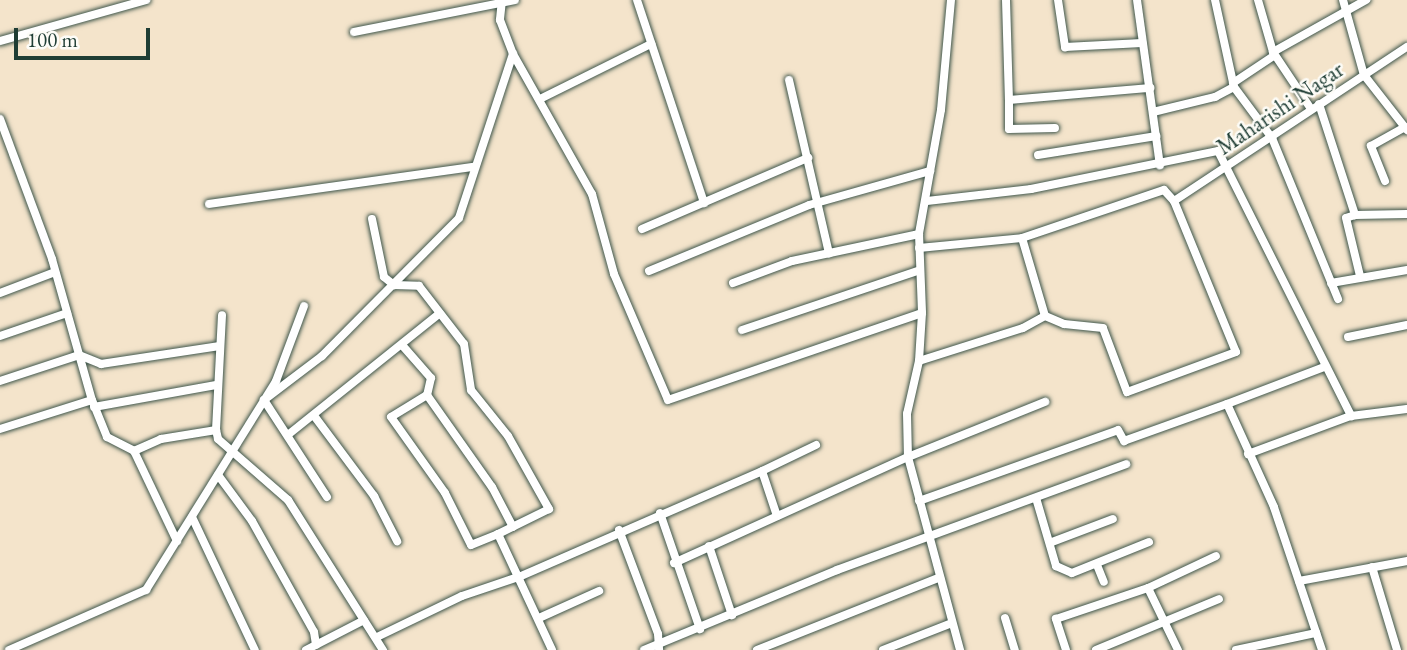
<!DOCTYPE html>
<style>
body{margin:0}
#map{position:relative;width:1407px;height:650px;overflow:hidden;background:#f4e4cb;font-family:"EB Garamond",serif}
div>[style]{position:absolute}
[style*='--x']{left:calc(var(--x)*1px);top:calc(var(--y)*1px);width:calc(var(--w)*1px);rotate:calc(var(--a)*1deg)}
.roads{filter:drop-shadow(0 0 2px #3f564b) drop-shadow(0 0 2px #3f564b)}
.street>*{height:8px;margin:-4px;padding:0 4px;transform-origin:4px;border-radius:4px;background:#fff}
span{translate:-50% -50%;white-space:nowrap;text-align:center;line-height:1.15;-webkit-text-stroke:5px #fdfcf7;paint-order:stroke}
.street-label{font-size:23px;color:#1f3d34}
.scale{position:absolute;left:14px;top:28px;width:136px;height:32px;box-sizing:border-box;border:4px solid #1f3d34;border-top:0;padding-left:9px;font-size:21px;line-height:24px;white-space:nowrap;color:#1f3d34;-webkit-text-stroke:5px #fdfcf7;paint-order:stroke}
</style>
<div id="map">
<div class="roads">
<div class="street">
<div style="--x:502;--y:0;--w:20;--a:96"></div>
<div style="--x:500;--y:20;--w:36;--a:69"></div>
<div style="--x:513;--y:54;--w:161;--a:60.6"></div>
<div style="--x:592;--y:194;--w:83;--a:74.6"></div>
<div style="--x:614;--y:274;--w:137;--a:66.8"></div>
<div style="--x:668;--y:400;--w:268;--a:-18.9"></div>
<div style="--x:637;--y:0;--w:214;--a:71.7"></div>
<div style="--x:951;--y:0;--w:110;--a:95.2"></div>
<div style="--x:941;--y:110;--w:126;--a:100.1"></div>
<div style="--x:919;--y:234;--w:79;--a:87.8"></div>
<div style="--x:922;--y:313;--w:48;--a:93.6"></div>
<div style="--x:919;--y:361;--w:54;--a:102.8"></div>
<div style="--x:907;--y:414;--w:43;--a:88.7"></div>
<div style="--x:908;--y:457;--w:200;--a:74.9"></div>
<div style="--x:1006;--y:0;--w:100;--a:88.3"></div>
<div style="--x:1009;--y:100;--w:142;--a:-4.9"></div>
<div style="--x:1058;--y:0;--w:48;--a:81.5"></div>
<div style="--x:1065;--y:47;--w:77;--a:-3"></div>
<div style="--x:1137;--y:0;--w:167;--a:82.1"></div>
<div style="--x:1215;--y:0;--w:89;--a:77.7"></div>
<div style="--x:1234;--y:87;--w:64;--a:53.3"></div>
<div style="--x:1272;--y:138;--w:174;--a:67.7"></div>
<div style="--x:1258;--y:0;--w:54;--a:73.9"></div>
<div style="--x:1273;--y:52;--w:69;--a:56.3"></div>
<div style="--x:1343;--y:0;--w:78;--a:74.4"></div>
<div style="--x:1364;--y:75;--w:70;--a:52"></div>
<div style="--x:354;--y:32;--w:164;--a:-11.2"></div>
<div style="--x:0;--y:41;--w:152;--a:-15.7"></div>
<div style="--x:1273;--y:52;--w:107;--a:-29.2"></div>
<div style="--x:789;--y:80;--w:178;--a:77"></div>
<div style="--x:1233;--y:83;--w:50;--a:-33.7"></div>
<div style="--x:542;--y:98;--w:122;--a:-26.4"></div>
<div style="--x:1009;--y:100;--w:29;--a:90"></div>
<div style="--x:1009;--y:129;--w:46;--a:-1.2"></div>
<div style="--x:1319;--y:104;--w:117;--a:72"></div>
<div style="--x:1355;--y:215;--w:52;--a:-1.1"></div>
<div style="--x:1153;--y:112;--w:64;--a:-13.6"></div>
<div style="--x:1215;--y:97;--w:21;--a:-28"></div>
<div style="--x:0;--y:119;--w:149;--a:69.6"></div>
<div style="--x:52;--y:259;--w:147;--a:74.2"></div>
<div style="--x:92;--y:400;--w:40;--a:68"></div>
<div style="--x:107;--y:437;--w:30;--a:27"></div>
<div style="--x:134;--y:451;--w:100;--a:64.5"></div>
<div style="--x:1038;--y:155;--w:120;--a:-9.1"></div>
<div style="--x:1385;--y:181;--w:38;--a:-112"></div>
<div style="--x:1371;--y:146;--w:39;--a:-29"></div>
<div style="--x:927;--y:201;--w:105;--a:-6.6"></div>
<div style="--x:1031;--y:189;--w:191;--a:-11.5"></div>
<div style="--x:1218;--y:151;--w:297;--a:63.3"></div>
<div style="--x:1174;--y:201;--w:279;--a:-33.5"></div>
<div style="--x:209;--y:204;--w:267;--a:-8"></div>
<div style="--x:1355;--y:215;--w:9;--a:162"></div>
<div style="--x:1346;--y:218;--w:60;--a:76.4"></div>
<div style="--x:372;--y:219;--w:59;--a:78.3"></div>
<div style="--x:384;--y:277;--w:13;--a:39"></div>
<div style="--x:394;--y:285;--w:25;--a:2"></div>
<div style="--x:419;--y:286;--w:73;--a:52.2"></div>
<div style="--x:464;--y:344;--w:47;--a:81.3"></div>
<div style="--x:471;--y:390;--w:59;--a:51.2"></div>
<div style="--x:508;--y:436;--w:84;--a:60.7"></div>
<div style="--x:549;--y:509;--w:57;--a:153.9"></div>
<div style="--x:498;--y:534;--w:128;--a:65"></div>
<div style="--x:642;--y:229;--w:181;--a:-23.2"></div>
<div style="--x:919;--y:248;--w:103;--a:-5.5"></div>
<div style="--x:1022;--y:238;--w:150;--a:-18.7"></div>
<div style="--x:1164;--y:190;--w:15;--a:48"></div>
<div style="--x:1174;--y:201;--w:163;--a:67.7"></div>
<div style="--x:1236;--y:352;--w:116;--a:159.8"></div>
<div style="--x:1127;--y:392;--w:68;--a:-110.6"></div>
<div style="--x:1103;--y:328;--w:39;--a:-174"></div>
<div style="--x:1064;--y:324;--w:21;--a:-157"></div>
<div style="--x:649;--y:271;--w:173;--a:-22.4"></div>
<div style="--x:809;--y:205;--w:126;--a:-15.7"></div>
<div style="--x:733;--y:283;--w:63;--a:-20.4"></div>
<div style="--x:792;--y:261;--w:130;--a:-12"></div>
<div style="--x:1331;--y:283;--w:77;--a:-9.7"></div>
<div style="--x:0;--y:293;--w:59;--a:-20.9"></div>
<div style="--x:742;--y:330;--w:185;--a:-18.6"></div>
<div style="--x:0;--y:336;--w:71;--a:-18.9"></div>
<div style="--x:1348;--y:337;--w:60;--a:-11.5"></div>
<div style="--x:402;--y:345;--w:44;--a:48.7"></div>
<div style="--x:431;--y:378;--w:17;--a:103"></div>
<div style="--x:427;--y:395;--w:42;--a:148.6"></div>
<div style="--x:391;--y:417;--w:93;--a:54.6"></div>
<div style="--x:445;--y:493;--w:58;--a:63.4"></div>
<div style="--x:471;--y:545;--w:29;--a:-22"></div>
<div style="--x:919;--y:361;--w:109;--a:-17.6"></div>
<div style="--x:1023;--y:328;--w:25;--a:-29"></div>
<div style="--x:1045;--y:316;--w:81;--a:-106.4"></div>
<div style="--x:0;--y:381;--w:83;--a:-18.2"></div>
<div style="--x:79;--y:355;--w:24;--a:22"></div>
<div style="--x:101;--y:364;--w:120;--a:-8.6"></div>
<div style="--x:427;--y:395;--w:113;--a:54.8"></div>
<div style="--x:492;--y:487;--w:45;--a:62.3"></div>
<div style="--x:94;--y:407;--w:124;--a:-10.2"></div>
<div style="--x:315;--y:417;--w:99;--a:53.2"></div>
<div style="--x:374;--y:496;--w:51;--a:62.9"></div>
<div style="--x:0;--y:429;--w:96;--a:-17.5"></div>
<div style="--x:216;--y:430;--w:9;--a:77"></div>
<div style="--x:218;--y:439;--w:93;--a:41.1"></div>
<div style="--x:288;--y:500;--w:178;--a:57.7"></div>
<div style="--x:289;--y:434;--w:193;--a:-38.7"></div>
<div style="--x:134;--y:451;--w:30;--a:-24"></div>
<div style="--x:161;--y:439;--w:56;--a:-9.3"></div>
<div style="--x:216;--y:430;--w:115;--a:-87"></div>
<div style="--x:1248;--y:454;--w:110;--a:-20.3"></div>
<div style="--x:1351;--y:416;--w:56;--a:-7.1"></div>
<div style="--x:218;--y:475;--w:57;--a:53.5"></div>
<div style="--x:252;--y:521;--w:127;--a:60.8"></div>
<div style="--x:314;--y:632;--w:13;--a:81"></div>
<div style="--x:327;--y:497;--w:116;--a:-123"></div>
<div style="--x:264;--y:400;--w:73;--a:-37.2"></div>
<div style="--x:322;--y:356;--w:194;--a:-45.2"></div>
<div style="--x:459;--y:218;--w:173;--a:-71.8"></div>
<div style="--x:1036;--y:498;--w:71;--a:73.6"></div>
<div style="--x:1056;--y:566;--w:17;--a:24"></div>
<div style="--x:1072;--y:573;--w:83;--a:-21.9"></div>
<div style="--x:919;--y:501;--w:211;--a:-19.6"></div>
<div style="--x:1118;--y:430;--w:13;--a:61"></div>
<div style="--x:1124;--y:441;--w:109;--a:-19.8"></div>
<div style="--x:660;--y:513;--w:123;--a:71"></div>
<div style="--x:777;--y:516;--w:47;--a:-108.4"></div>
<div style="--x:762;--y:471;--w:60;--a:-25.7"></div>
<div style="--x:192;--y:517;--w:147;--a:64.7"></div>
<div style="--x:619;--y:530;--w:111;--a:69.4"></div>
<div style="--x:658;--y:634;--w:16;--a:86"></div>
<div style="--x:1052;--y:542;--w:65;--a:-20.7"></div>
<div style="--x:709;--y:546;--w:73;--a:71.6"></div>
<div style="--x:674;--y:563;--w:257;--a:-24.4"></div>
<div style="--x:908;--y:457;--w:148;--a:-21.9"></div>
<div style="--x:1097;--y:565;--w:18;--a:68"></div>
<div style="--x:1372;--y:567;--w:87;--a:73.2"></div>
<div style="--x:1299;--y:581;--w:110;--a:-10.5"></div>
<div style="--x:1148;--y:588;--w:69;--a:64.2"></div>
<div style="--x:539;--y:618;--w:66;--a:-24.2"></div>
<div style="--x:1005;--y:618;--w:34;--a:73"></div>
<div style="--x:377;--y:637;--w:94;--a:-25.8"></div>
<div style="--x:462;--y:596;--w:62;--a:-18.7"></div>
<div style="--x:521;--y:576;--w:263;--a:-23.5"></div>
<div style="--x:9;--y:650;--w:150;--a:-23.7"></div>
<div style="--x:146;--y:590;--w:246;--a:-58.1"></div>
<div style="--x:276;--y:381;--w:80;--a:-69.5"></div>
<div style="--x:306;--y:650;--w:65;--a:-27.3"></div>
<div style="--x:644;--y:650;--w:209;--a:-22.5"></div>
<div style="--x:837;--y:570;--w:308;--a:-20.1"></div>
<div style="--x:757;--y:650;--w:197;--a:-21.7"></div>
<div style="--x:883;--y:650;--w:74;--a:-21.4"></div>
<div style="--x:1066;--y:650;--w:33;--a:-108"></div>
<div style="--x:1056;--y:619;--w:97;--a:-18.6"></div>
<div style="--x:1148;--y:588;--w:75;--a:-25.2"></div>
<div style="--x:1096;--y:650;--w:133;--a:-22.5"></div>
<div style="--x:1236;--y:650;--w:82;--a:-12"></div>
<div style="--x:1322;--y:650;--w:151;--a:-108.6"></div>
<div style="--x:1274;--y:507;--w:113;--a:-114.5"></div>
<div style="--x:1227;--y:404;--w:104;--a:-20.9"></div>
</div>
</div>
<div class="street-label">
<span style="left:1280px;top:108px;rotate:-34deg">Maharishi Nagar</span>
</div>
<div class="scale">100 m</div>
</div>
